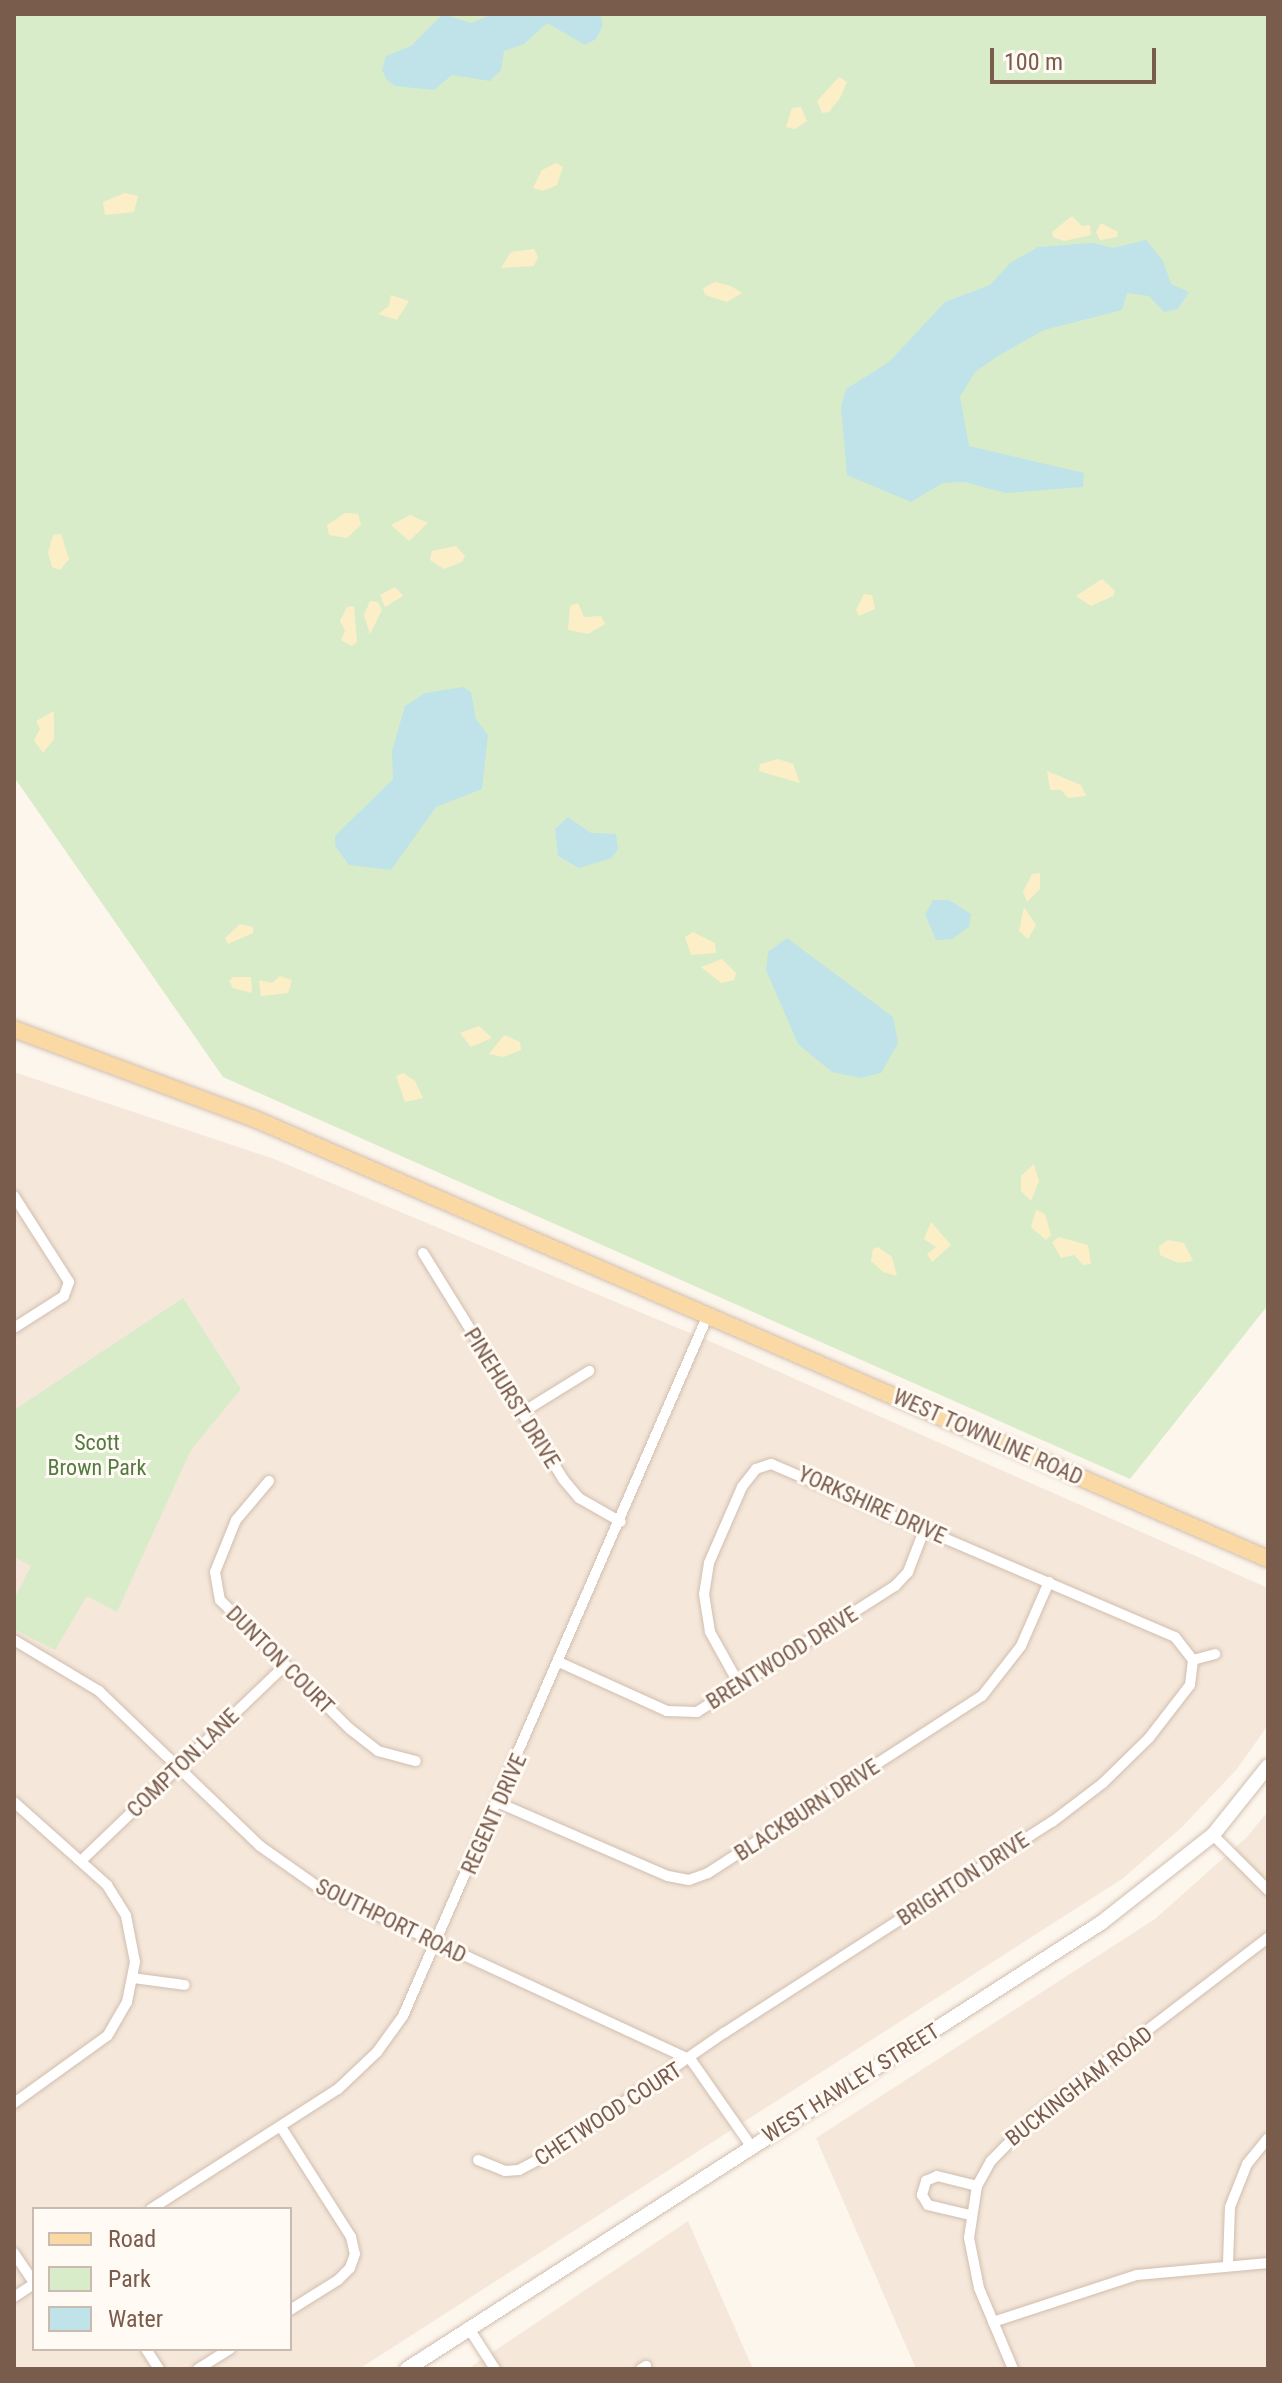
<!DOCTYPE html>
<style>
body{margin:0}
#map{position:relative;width:1282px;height:2383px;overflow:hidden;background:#fdf6ec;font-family:"Roboto Condensed",sans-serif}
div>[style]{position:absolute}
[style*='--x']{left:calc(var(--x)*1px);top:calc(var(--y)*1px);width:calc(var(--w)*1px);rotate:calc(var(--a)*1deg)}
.residential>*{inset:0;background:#f5e8da}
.green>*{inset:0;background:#d8ecc9}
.sand>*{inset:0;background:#fcefc7}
.water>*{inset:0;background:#bfe3e8}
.roads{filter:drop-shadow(0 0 2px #d1beb0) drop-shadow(0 0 2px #d1beb0)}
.street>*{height:10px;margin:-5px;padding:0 5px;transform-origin:5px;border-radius:5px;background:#fff}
.secondary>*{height:14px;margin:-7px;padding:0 7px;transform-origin:7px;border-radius:7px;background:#fff}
.primary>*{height:16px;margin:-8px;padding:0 8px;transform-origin:8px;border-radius:8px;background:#fbd9a5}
span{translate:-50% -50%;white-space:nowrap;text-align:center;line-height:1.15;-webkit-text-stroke:6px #fffaf3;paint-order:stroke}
.street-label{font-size:22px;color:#7a5c4d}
.park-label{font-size:22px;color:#537a41}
.frame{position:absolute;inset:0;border:16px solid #7a5c4d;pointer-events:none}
.legend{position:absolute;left:32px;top:2207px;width:260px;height:144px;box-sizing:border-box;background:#fffaf3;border:2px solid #cabbb1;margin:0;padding:10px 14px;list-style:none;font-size:24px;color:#7a5c4d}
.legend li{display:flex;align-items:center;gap:16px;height:40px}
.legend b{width:40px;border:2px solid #cabbb1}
.scale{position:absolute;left:990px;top:48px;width:166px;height:36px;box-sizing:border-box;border:4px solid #7a5c4d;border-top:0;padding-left:10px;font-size:24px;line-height:28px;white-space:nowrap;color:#7a5c4d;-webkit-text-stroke:6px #fffaf3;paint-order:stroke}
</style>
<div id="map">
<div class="residential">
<div style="clip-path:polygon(evenodd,14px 1072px,274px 1159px,721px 1346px,1268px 1588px,1268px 1725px,1237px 1769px,1181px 1828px,1122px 1879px,359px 2369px,14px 2369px,14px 1072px,34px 2209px,290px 2209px,290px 2349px,34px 2349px,34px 2209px)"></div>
<div style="clip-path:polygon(1268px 1811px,1268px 2369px,916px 2369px,816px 2138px,1155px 1919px,1247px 1837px)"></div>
<div style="clip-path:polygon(688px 2221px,753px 2369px,474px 2369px,472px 2366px)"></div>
</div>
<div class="green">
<div style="clip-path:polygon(14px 14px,1268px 14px,1268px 1305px,1130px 1479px,223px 1077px,14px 777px)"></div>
<div style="clip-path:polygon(183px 1298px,241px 1389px,191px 1450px,117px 1612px,87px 1596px,55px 1650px,14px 1629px,14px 1599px,31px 1566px,14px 1557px,14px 1410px)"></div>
</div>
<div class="sand">
<div style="clip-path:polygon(839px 77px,847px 82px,840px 98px,829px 112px,822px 113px,817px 101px)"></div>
<div style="clip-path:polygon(801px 107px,807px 121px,795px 129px,786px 127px,792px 108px)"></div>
<div style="clip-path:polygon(556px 163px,563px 167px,557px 185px,543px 191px,533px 188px,542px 170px)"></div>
<div style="clip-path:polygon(125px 193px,138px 196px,134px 212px,105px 215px,103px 202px)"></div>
<div style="clip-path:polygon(1072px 216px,1082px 226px,1090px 225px,1091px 235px,1064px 241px,1053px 237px,1052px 232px)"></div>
<div style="clip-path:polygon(1101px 223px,1118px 232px,1117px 237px,1100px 240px,1096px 232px)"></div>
<div style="clip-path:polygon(534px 249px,538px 257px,534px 266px,501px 268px,511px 252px)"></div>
<div style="clip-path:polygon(715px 282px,731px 286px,742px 293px,727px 302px,705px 295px,703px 288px)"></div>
<div style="clip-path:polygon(391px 295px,409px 301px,397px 320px,378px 314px,389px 306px)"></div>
<div style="clip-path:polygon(345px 513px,358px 514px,361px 525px,347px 538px,329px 535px,327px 525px)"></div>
<div style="clip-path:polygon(410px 515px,428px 523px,409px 541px,391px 525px)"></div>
<div style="clip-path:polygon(61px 534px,69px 559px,60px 570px,52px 567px,48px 553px,53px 535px)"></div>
<div style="clip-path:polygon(456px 546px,465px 556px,462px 562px,444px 569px,430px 560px,432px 551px)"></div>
<div style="clip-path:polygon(1102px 579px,1115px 591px,1113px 596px,1091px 606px,1076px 596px)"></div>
<div style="clip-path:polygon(395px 587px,403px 596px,385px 607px,380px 595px)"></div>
<div style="clip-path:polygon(864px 594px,872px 595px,875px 609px,859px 616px,856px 610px)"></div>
<div style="clip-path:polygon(370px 601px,378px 602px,382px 610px,370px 634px,364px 615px)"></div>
<div style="clip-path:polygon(578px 603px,584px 617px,601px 616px,605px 624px,588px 634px,568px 630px,570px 606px)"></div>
<div style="clip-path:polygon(354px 606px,357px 642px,352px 646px,341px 640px,345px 631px,340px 621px,347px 607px)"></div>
<div style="clip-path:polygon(54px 711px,54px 739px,43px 753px,34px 740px,40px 729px,36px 721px)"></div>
<div style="clip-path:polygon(778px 759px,793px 764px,800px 783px,759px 771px,760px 764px)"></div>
<div style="clip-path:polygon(1047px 771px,1081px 785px,1086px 796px,1068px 798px,1061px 790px,1050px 790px)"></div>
<div style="clip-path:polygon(1040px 873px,1040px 889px,1027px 902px,1023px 892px,1032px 874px)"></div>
<div style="clip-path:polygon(1024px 907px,1036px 925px,1028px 939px,1019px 931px)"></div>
<div style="clip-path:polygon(240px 924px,253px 927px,253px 933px,228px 944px,225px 938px)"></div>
<div style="clip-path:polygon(693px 932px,715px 943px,716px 953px,691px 955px,685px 937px)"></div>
<div style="clip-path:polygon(722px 959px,736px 973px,734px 980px,721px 983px,701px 967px)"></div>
<div style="clip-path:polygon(280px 976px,292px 980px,288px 993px,261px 996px,259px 980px,272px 983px)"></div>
<div style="clip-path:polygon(233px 977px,251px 977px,252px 993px,233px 988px,229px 981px)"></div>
<div style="clip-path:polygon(479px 1026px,492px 1038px,471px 1047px,460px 1033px)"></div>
<div style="clip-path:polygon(504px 1035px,520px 1042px,521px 1050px,504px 1057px,489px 1054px)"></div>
<div style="clip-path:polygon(403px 1073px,415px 1081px,423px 1098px,405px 1102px,396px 1076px)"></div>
<div style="clip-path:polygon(1034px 1164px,1039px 1181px,1031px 1201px,1021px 1191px,1021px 1176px)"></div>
<div style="clip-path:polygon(1036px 1210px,1045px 1214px,1051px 1235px,1046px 1240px,1031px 1227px)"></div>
<div style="clip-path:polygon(931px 1222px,951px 1245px,932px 1262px,927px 1254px,936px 1247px,924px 1239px)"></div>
<div style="clip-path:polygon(1059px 1237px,1088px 1245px,1091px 1264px,1083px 1265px,1074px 1255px,1061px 1258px,1052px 1242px)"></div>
<div style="clip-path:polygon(1168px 1240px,1184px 1243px,1193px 1261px,1178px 1263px,1160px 1255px,1159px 1246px)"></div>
<div style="clip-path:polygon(878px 1247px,892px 1257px,897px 1276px,883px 1272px,871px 1261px,873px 1249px)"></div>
</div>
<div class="water">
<div style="clip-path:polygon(443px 14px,471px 23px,493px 14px,600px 14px,603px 25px,596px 39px,585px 45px,547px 23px,524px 44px,504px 51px,501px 70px,490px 81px,452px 75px,434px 90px,395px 86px,387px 80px,382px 70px,386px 56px,411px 46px)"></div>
<div style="clip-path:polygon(1146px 240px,1163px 261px,1171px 284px,1189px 292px,1178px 309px,1164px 312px,1149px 296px,1127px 293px,1122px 310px,1044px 330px,998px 356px,975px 372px,960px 397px,969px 446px,1084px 473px,1083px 487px,1006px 493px,964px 482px,943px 483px,911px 502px,847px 475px,841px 408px,846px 389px,889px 362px,945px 302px,990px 285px,1010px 263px,1038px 247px,1093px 243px,1113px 248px)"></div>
<div style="clip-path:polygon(463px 687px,471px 692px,476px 719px,488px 735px,482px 789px,436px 807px,391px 870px,349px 865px,335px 846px,335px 836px,393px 779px,392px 751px,405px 706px,425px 693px)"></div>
<div style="clip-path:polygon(568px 817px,591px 833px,616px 834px,618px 849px,612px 858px,579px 868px,558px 856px,555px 829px)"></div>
<div style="clip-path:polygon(933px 900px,949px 900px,971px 914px,969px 927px,952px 939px,936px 940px,925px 914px)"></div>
<div style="clip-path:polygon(787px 938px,893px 1017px,898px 1043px,881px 1073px,861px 1078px,832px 1072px,798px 1044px,766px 970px,768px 952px)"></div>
</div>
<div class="roads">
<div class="street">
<div style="--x:14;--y:1196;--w:102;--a:57.4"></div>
<div style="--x:69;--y:1282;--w:15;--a:110"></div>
<div style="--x:64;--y:1296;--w:59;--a:147.4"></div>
<div style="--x:423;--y:1253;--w:266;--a:58.2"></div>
<div style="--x:563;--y:1479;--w:25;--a:50"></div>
<div style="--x:579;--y:1498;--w:48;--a:29.7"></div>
<div style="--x:523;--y:1412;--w:78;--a:-31.8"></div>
<div style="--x:269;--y:1481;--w:51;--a:130.2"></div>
<div style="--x:236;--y:1520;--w:56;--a:112"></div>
<div style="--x:215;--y:1572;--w:28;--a:80"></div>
<div style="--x:220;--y:1600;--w:183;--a:44.8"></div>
<div style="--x:350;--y:1729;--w:36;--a:38"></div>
<div style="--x:378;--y:1751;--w:39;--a:15"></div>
<div style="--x:14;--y:1640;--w:99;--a:31"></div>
<div style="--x:99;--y:1691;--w:223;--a:43.9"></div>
<div style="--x:260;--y:1846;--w:75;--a:35.2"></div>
<div style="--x:321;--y:1889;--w:408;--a:24.8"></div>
<div style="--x:691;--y:2060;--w:105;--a:55.1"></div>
<div style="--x:1193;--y:1660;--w:23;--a:-15"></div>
<div style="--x:561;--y:1663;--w:116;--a:24.4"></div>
<div style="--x:667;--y:1711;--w:30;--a:2"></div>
<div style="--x:697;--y:1712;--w:235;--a:-32.5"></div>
<div style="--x:895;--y:1586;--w:19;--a:-47"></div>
<div style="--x:908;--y:1572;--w:47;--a:-68.9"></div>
<div style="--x:14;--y:1802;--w:125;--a:41.7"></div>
<div style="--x:107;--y:1885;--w:36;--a:58"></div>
<div style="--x:126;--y:1916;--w:47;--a:78.9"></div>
<div style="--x:135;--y:1962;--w:41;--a:101.3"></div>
<div style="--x:127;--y:2002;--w:39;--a:120"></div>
<div style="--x:107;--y:2036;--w:115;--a:144.2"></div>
<div style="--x:499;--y:1803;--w:184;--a:23.4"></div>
<div style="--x:668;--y:1876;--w:21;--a:11"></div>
<div style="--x:689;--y:1880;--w:20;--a:-20"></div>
<div style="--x:708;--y:1873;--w:326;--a:-32.9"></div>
<div style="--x:982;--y:1696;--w:63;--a:-52"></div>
<div style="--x:1021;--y:1646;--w:70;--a:-66.4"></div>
<div style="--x:1213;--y:1835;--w:78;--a:45"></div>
<div style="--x:82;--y:1860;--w:280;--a:-43.8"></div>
<div style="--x:133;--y:1978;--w:52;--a:7.7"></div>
<div style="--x:281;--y:2127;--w:130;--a:57.5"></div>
<div style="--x:351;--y:2237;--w:17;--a:77"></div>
<div style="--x:355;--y:2254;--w:15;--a:110"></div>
<div style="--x:350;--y:2268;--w:17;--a:135"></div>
<div style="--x:338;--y:2280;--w:57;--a:148"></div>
<div style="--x:478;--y:2160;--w:29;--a:22"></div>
<div style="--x:505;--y:2171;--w:14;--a:-4"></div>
<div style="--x:519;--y:2170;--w:34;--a:-28"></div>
<div style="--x:549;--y:2154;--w:213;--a:-34.7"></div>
<div style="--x:724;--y:2033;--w:390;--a:-32.8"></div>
<div style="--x:1052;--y:1822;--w:64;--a:-37.4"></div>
<div style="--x:1103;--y:1783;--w:64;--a:-44.4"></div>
<div style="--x:1149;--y:1738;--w:67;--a:-52.3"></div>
<div style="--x:1190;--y:1685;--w:25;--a:-83"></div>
<div style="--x:1193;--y:1660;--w:29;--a:-128"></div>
<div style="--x:1175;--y:1637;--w:439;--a:-156.8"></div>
<div style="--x:771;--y:1464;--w:16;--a:162"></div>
<div style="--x:756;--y:1469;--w:23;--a:128"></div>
<div style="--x:742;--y:1487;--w:83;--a:113.5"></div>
<div style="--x:709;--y:1563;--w:31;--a:99"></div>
<div style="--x:704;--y:1594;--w:38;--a:81"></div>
<div style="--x:710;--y:1632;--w:60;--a:60.9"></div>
<div style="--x:151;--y:2209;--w:222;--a:-32.7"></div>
<div style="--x:338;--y:2089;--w:54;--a:-43.5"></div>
<div style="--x:377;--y:2052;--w:44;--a:-54.2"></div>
<div style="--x:403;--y:2016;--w:764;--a:-66.49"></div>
<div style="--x:970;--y:2215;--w:43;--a:-166.6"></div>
<div style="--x:928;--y:2205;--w:12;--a:-121"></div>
<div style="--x:922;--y:2195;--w:15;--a:-74"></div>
<div style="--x:926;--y:2181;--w:12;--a:-24"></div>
<div style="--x:937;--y:2176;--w:41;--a:14"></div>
<div style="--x:14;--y:2253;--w:36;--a:56"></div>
<div style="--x:1228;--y:2263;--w:56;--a:-88"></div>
<div style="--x:1230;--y:2207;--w:46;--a:-68.4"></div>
<div style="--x:1247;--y:2164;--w:33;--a:-51"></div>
<div style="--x:14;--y:2297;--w:24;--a:-33"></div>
<div style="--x:993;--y:2322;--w:151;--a:-18.1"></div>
<div style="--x:1137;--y:2275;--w:132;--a:-5.2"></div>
<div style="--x:468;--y:2327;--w:50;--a:57.3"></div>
<div style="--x:146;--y:2349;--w:24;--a:57"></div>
<div style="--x:198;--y:2369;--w:38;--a:-32"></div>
<div style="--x:641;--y:2369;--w:6;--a:-31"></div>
<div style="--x:1013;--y:2369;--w:88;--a:-112.8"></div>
<div style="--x:979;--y:2288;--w:51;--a:-101.3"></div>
<div style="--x:969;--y:2238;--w:53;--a:-81.3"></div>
<div style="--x:977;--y:2186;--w:29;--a:-61"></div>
<div style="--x:991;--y:2161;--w:60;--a:-45.7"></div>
<div style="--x:1033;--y:2118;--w:296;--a:-37.5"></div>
</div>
<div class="secondary">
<div style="--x:407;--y:2369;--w:825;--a:-32.73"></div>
<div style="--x:1101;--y:1923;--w:142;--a:-38.2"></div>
<div style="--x:1213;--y:1835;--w:88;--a:-51.4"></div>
</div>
<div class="primary">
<div style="--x:14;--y:1029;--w:257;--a:20.5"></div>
<div style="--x:255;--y:1119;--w:1104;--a:23.48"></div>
</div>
</div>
<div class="street-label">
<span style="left:512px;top:1398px;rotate:58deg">PINEHURST DRIVE</span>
<span style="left:988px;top:1437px;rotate:24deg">WEST TOWNLINE ROAD</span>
<span style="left:872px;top:1505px;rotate:24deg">YORKSHIRE DRIVE</span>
<span style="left:782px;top:1658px;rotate:-32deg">BRENTWOOD DRIVE</span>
<span style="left:280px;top:1660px;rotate:45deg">DUNTON COURT</span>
<span style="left:183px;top:1763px;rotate:-44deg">COMPTON LANE</span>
<span style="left:807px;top:1810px;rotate:-33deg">BLACKBURN DRIVE</span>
<span style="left:494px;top:1814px;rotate:-66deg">REGENT DRIVE</span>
<span style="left:963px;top:1879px;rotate:-33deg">BRIGHTON DRIVE</span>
<span style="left:391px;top:1921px;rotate:26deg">SOUTHPORT ROAD</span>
<span style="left:851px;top:2083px;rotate:-32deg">WEST HAWLEY STREET</span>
<span style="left:1079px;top:2086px;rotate:-38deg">BUCKINGHAM ROAD</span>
<span style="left:608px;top:2114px;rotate:-33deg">CHETWOOD COURT</span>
</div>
<div class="park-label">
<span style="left:97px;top:1455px">Scott<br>Brown Park</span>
</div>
<div class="frame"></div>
<ul class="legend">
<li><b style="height:10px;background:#fbd9a5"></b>Road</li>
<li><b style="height:22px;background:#d8ecc9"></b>Park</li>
<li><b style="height:22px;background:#bfe3e8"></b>Water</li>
</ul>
<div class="scale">100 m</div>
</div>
